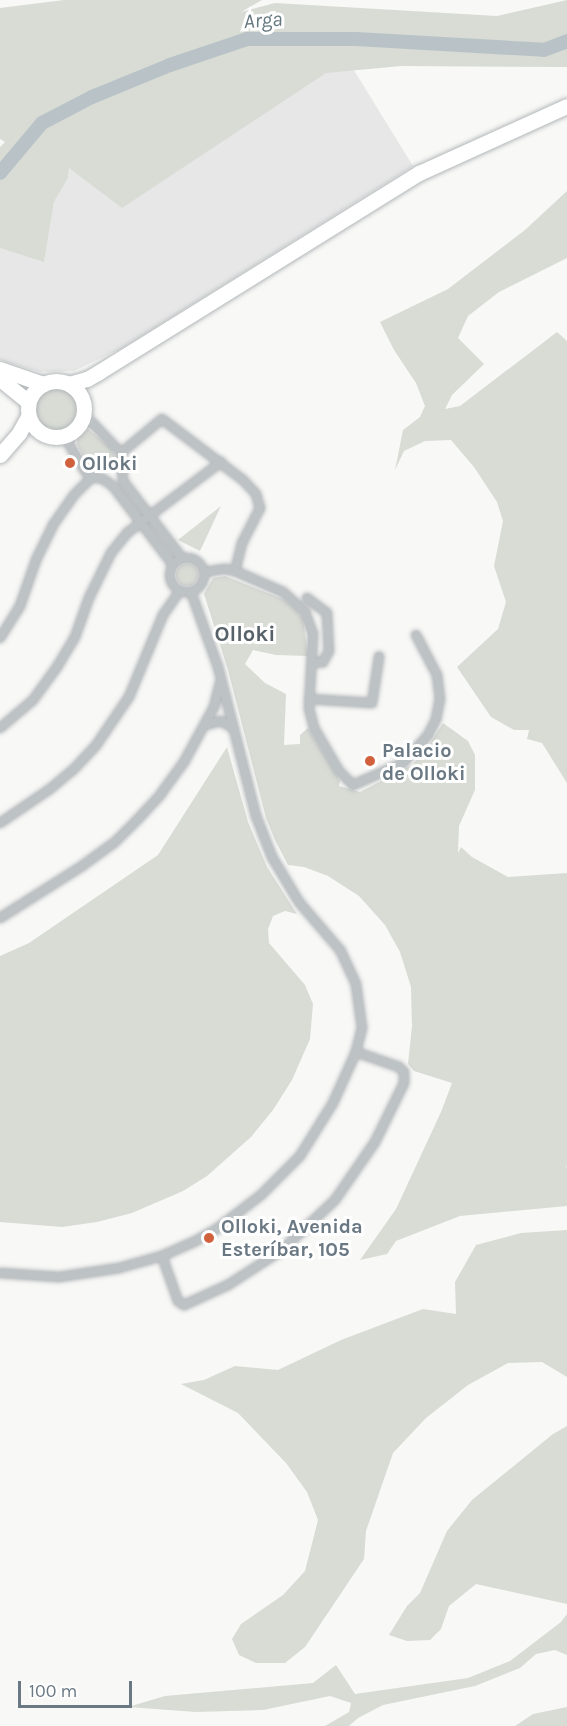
<!DOCTYPE html>
<meta charset="utf-8">
<style>
body{margin:0}
#map{position:relative;width:567px;height:1726px;overflow:hidden;background:#f8f8f6;font-family:Karla,sans-serif}
div>[style]{position:absolute}
[style*='--x']{left:calc(var(--x)*1px);top:calc(var(--y)*1px);width:calc(var(--w)*1px);rotate:calc(var(--a)*1deg)}
.built>*{inset:0;background:#e6e7e6}
.green>*{inset:0;background:#d8dcd5}
.round{border-radius:50%}
.river>*{height:14px;margin:-7px;padding:0 7px;transform-origin:7px;border-radius:7px;background:#b9c3c7}
.roads{filter:drop-shadow(0 0 2px #b3b7ba) drop-shadow(0 0 2px #b3b7ba)}
.street>*{height:8px;margin:-4px;padding:0 4px;transform-origin:4px;border-radius:4px;background:#bdc2c5}
.street>.ring{margin:-4px;padding:0;box-sizing:content-box;background:none;border:8px solid #bdc2c5;border-radius:50%}
.highway>*{height:15px;margin:-7.5px;padding:0 7.5px;transform-origin:7.5px;border-radius:7.5px;background:#fff}
.highway>.ring{margin:-7.5px;padding:0;box-sizing:content-box;background:none;border:15px solid #fff;border-radius:50%}
.dots>*{width:16px;height:16px;translate:-50% -50%;box-sizing:border-box;border:3px solid #fff;border-radius:50%}
span{translate:-50% -50%;white-space:nowrap;text-align:center;line-height:1.15;-webkit-text-stroke:6px #fff;paint-order:stroke}
.poi-label{font-size:20px;color:#6a7883;font-weight:700}
.left{translate:0 -50%;text-align:left}
.water-label{font-size:21px;color:#66787f;font-style:italic}
.quarter-label{font-size:22px;color:#576169;font-weight:700}
.scale{position:absolute;left:18px;top:1681px;width:114px;height:27px;box-sizing:border-box;border:3px solid #6a7883;border-top:0;padding-left:8px;font-size:18px;line-height:21px;white-space:nowrap;color:#6a7883;-webkit-text-stroke:4px #fff;paint-order:stroke}
</style>
<div id="map">
<div class="built">
<div style="clip-path:polygon(347px 59px,413px 166px,122px 348px,74px 371px,40px 372px,0 360px,0 248px,44px 261px,54px 202px,68px 178px,69px 168px,91px 182px)"></div>
</div>
<div class="green">
<div style="clip-path:polygon(64px 0,262px 0,241px 12px,275px 3px,497px 16px,567px 0,567px 67px,401px 66px,326px 73px,122px 208px,69px 168px,68px 178px,54px 202px,44px 262px,0 248px,0 147px,5px 142px,0 139px,0 8px)"></div>
<div style="clip-path:polygon(567px 191px,567px 258px,499px 292px,468px 316px,458px 338px,484px 364px,452px 395px,445px 409px,460px 406px,557px 332px,567px 341px,567px 783px,542px 743px,527px 739px,529px 730px,514px 730px,491px 717px,457px 667px,498px 629px,506px 602px,494px 566px,503px 521px,497px 502px,474px 467px,451px 440px,425px 441px,404px 451px,395px 470px,403px 430px,420px 417px,425px 406px,416px 383px,394px 350px,380px 322px,448px 289px,525px 230px)"></div>
<div class="round" style="left:35px;top:388px;width:42px;height:42px"></div>
<div style="clip-path:polygon(88px 429px,110px 447px,115px 456px,110px 468px,103px 472px,91px 470px,77px 445px,77px 439px)"></div>
<div style="clip-path:polygon(221px 506px,200px 551px,178px 540px)"></div>
<div class="round" style="left:176px;top:564px;width:22px;height:22px"></div>
<div style="clip-path:polygon(225px 576px,283px 599px,296px 609px,303px 619px,308px 656px,276px 655px,253px 650px,245px 664px,265px 683px,286px 694px,284px 745px,300px 744px,300px 735px,308px 728px,340px 781px,339px 786px,360px 792px,412px 765px,427px 748px,443px 723px,468px 741px,475px 755px,475px 790px,459px 826px,458px 853px,461px 847px,472px 857px,508px 877px,567px 873px,567px 1167px,564px 1164px,567px 1168px,567px 1206px,460px 1216px,396px 1241px,387px 1254px,360px 1260px,396px 1209px,441px 1112px,452px 1083px,414px 1071px,408px 1064px,412px 1026px,411px 987px,400px 952px,385px 925px,359px 896px,328px 876px,304px 867px,288px 865px,275px 840px,266px 818px,228px 670px,204px 594px,213px 578px)"></div>
<div style="clip-path:polygon(227px 747px,248px 822px,267px 867px,297px 914px,285px 911px,273px 916px,268px 929px,269px 943px,305px 985px,313px 1004px,310px 1039px,292px 1080px,273px 1110px,251px 1137px,207px 1176px,183px 1191px,132px 1213px,97px 1222px,62px 1227px,0 1222px,0 956px,29px 943px,158px 855px)"></div>
<div style="clip-path:polygon(567px 1230px,567px 1377px,542px 1362px,508px 1363px,468px 1385px,426px 1418px,393px 1453px,366px 1531px,364px 1559px,305px 1647px,285px 1663px,256px 1663px,239px 1655px,232px 1639px,241px 1624px,283px 1595px,305px 1571px,318px 1520px,307px 1492px,286px 1463px,238px 1413px,181px 1384px,204px 1380px,235px 1366px,278px 1370px,341px 1340px,423px 1309px,456px 1314px,455px 1282px,476px 1245px,521px 1233px)"></div>
<div style="clip-path:polygon(567px 1426px,567px 1604px,476px 1584px,449px 1606px,441px 1629px,430px 1640px,407px 1641px,389px 1635px,407px 1606px,420px 1593px,447px 1531px,472px 1500px,553px 1434px)"></div>
<div style="clip-path:polygon(567px 1614px,567px 1655px,555px 1650px,536px 1654px,520px 1668px,475px 1686px,383px 1705px,358px 1718px,349px 1726px,325px 1726px,349px 1712px,351px 1703px,330px 1696px,263px 1710px,196px 1712px,128px 1707px,165px 1696px,313px 1683px,336px 1665px,355px 1694px,468px 1678px,510px 1661px,561px 1622px)"></div>
<div style="clip-path:polygon(567px 1707px,567px 1726px,515px 1726px,533px 1714px)"></div>
</div>
<div class="river">
<div style="--x:0;--y:173;--w:65;--a:-50"></div>
<div style="--x:42;--y:123;--w:56;--a:-27.5"></div>
<div style="--x:92;--y:97;--w:84;--a:-22.3"></div>
<div style="--x:170;--y:65;--w:81;--a:-18.7"></div>
<div style="--x:247;--y:39;--w:109;--a:0"></div>
<div style="--x:356;--y:39;--w:188;--a:3.3"></div>
<div style="--x:544;--y:50;--w:25;--a:-21"></div>
</div>
<div class="roads">
<div class="street">
<div style="--x:84;--y:414;--w:54;--a:46.5"></div>
<div style="--x:121;--y:453;--w:28;--a:86"></div>
<div style="--x:123;--y:481;--w:97;--a:52.5"></div>
<div style="--x:64;--y:436;--w:41;--a:59"></div>
<div style="--x:85;--y:471;--w:9;--a:41"></div>
<div style="--x:92;--y:477;--w:11;--a:10"></div>
<div style="--x:103;--y:479;--w:12;--a:35"></div>
<div style="--x:113;--y:486;--w:99;--a:52.8"></div>
<div style="--x:121;--y:453;--w:53;--a:-39.7"></div>
<div style="--x:162;--y:419;--w:101;--a:37"></div>
<div style="--x:243;--y:480;--w:19;--a:47"></div>
<div style="--x:256;--y:494;--w:15;--a:74"></div>
<div style="--x:260;--y:508;--w:39;--a:117"></div>
<div style="--x:242;--y:543;--w:29;--a:104"></div>
<div class="ring" style="left:170px;top:558px;width:26px;height:26px"></div>
<div style="--x:205;--y:572;--w:20;--a:-9"></div>
<div style="--x:225;--y:569;--w:10;--a:11"></div>
<div style="--x:235;--y:571;--w:52;--a:23.6"></div>
<div style="--x:283;--y:592;--w:30;--a:42"></div>
<div style="--x:305;--y:612;--w:23;--a:70"></div>
<div style="--x:313;--y:634;--w:74;--a:93.1"></div>
<div style="--x:309;--y:708;--w:21;--a:76"></div>
<div style="--x:314;--y:728;--w:50;--a:59.8"></div>
<div style="--x:339;--y:771;--w:20;--a:45"></div>
<div style="--x:353;--y:785;--w:55;--a:-23.7"></div>
<div style="--x:403;--y:763;--w:38;--a:-48"></div>
<div style="--x:428;--y:735;--w:18;--a:-63"></div>
<div style="--x:436;--y:719;--w:20;--a:-79"></div>
<div style="--x:440;--y:699;--w:24;--a:-97"></div>
<div style="--x:437;--y:675;--w:45;--a:-117.7"></div>
<div style="--x:307;--y:598;--w:25;--a:37"></div>
<div style="--x:327;--y:613;--w:38;--a:87"></div>
<div style="--x:329;--y:651;--w:13;--a:119"></div>
<div style="--x:323;--y:662;--w:11;--a:175"></div>
<div style="--x:0;--y:638;--w:38;--a:-58"></div>
<div style="--x:20;--y:606;--w:49;--a:-70.8"></div>
<div style="--x:36;--y:560;--w:39;--a:-64"></div>
<div style="--x:53;--y:525;--w:37;--a:-55"></div>
<div style="--x:74;--y:495;--w:25;--a:-45"></div>
<div style="--x:309;--y:699;--w:63;--a:3.6"></div>
<div style="--x:372;--y:703;--w:47;--a:-81.3"></div>
<div style="--x:205;--y:725;--w:16;--a:-14"></div>
<div style="--x:221;--y:721;--w:14;--a:30"></div>
<div style="--x:0;--y:728;--w:43;--a:-40.3"></div>
<div style="--x:33;--y:700;--w:41;--a:-54"></div>
<div style="--x:57;--y:667;--w:35;--a:-59"></div>
<div style="--x:75;--y:637;--w:41;--a:-70.3"></div>
<div style="--x:89;--y:598;--w:50;--a:-63.9"></div>
<div style="--x:111;--y:553;--w:26;--a:-51"></div>
<div style="--x:127;--y:533;--w:118;--a:-37.1"></div>
<div style="--x:0;--y:823;--w:60;--a:-34.2"></div>
<div style="--x:50;--y:789;--w:30;--a:-40"></div>
<div style="--x:73;--y:770;--w:35;--a:-47"></div>
<div style="--x:97;--y:744;--w:57;--a:-55.8"></div>
<div style="--x:129;--y:697;--w:89;--a:-67.5"></div>
<div style="--x:163;--y:615;--w:29;--a:-55"></div>
<div style="--x:0;--y:918;--w:97;--a:-32.4"></div>
<div style="--x:82;--y:866;--w:39;--a:-36"></div>
<div style="--x:114;--y:843;--w:34;--a:-45"></div>
<div style="--x:138;--y:819;--w:33;--a:-47"></div>
<div style="--x:160;--y:795;--w:41;--a:-54"></div>
<div style="--x:184;--y:762;--w:63;--a:-61.4"></div>
<div style="--x:214;--y:707;--w:25;--a:-76"></div>
<div style="--x:162;--y:1256;--w:48;--a:70.4"></div>
<div style="--x:178;--y:1301;--w:7;--a:34"></div>
<div style="--x:184;--y:1305;--w:48;--a:-24.4"></div>
<div style="--x:228;--y:1285;--w:64;--a:-32.9"></div>
<div style="--x:282;--y:1250;--w:73;--a:-43.3"></div>
<div style="--x:335;--y:1200;--w:70;--a:-55.4"></div>
<div style="--x:375;--y:1142;--w:66;--a:-63.8"></div>
<div style="--x:404;--y:1083;--w:11;--a:-90"></div>
<div style="--x:404;--y:1072;--w:7;--a:-135"></div>
<div style="--x:399;--y:1067;--w:46;--a:-160.8"></div>
<div style="--x:0;--y:1273;--w:59;--a:3.9"></div>
<div style="--x:59;--y:1277;--w:61;--a:-8.5"></div>
<div style="--x:119;--y:1268;--w:45;--a:-15.6"></div>
<div style="--x:162;--y:1256;--w:35;--a:-24"></div>
<div style="--x:194;--y:1242;--w:28;--a:-30"></div>
<div style="--x:218;--y:1228;--w:54;--a:-37.5"></div>
<div style="--x:261;--y:1195;--w:55;--a:-45"></div>
<div style="--x:300;--y:1156;--w:62;--a:-58.1"></div>
<div style="--x:333;--y:1103;--w:56;--a:-65.7"></div>
<div style="--x:356;--y:1052;--w:25;--a:-76"></div>
<div style="--x:362;--y:1028;--w:44;--a:-97.8"></div>
<div style="--x:356;--y:984;--w:38;--a:-115"></div>
<div style="--x:340;--y:950;--w:63;--a:-130.5"></div>
<div style="--x:299;--y:902;--w:52;--a:-121"></div>
<div style="--x:272;--y:857;--w:44;--a:-111.3"></div>
<div style="--x:256;--y:816;--w:154;--a:-104.3"></div>
<div style="--x:218;--y:667;--w:80;--a:-109.8"></div>
</div>
<div class="highway">
<div style="--x:0;--y:369;--w:46;--a:19.2"></div>
<div style="--x:0;--y:379;--w:36;--a:39"></div>
<div class="ring" style="left:28px;top:381px;width:41px;height:41px"></div>
<div style="--x:69;--y:384;--w:19;--a:-16"></div>
<div style="--x:87;--y:379;--w:14;--a:-30"></div>
<div style="--x:99;--y:372;--w:377;--a:-31.9"></div>
<div style="--x:419;--y:173;--w:162;--a:-24.4"></div>
<div style="--x:0;--y:455;--w:29;--a:-49"></div>
<div style="--x:19;--y:433;--w:18;--a:-61"></div>
</div>
</div>
<div class="dots">
<div style="left:70px;top:463px;background:#d1603c"></div>
<div style="left:370px;top:761px;background:#d1603c"></div>
<div style="left:209px;top:1238px;background:#d1603c"></div>
</div>
<div class="poi-label">
<span class="left" style="left:82px;top:463px">Olloki</span>
<span class="left" style="left:382px;top:762px">Palacio<br>de Olloki</span>
<span class="left" style="left:221px;top:1238px">Olloki, Avenida<br>Esteríbar, 105</span>
</div>
<div class="water-label">
<span style="left:263px;top:20px;rotate:-4deg">Arga</span>
</div>
<div class="quarter-label">
<span style="left:245px;top:635px">Olloki</span>
</div>
<div class="scale">100 m</div>
</div>
